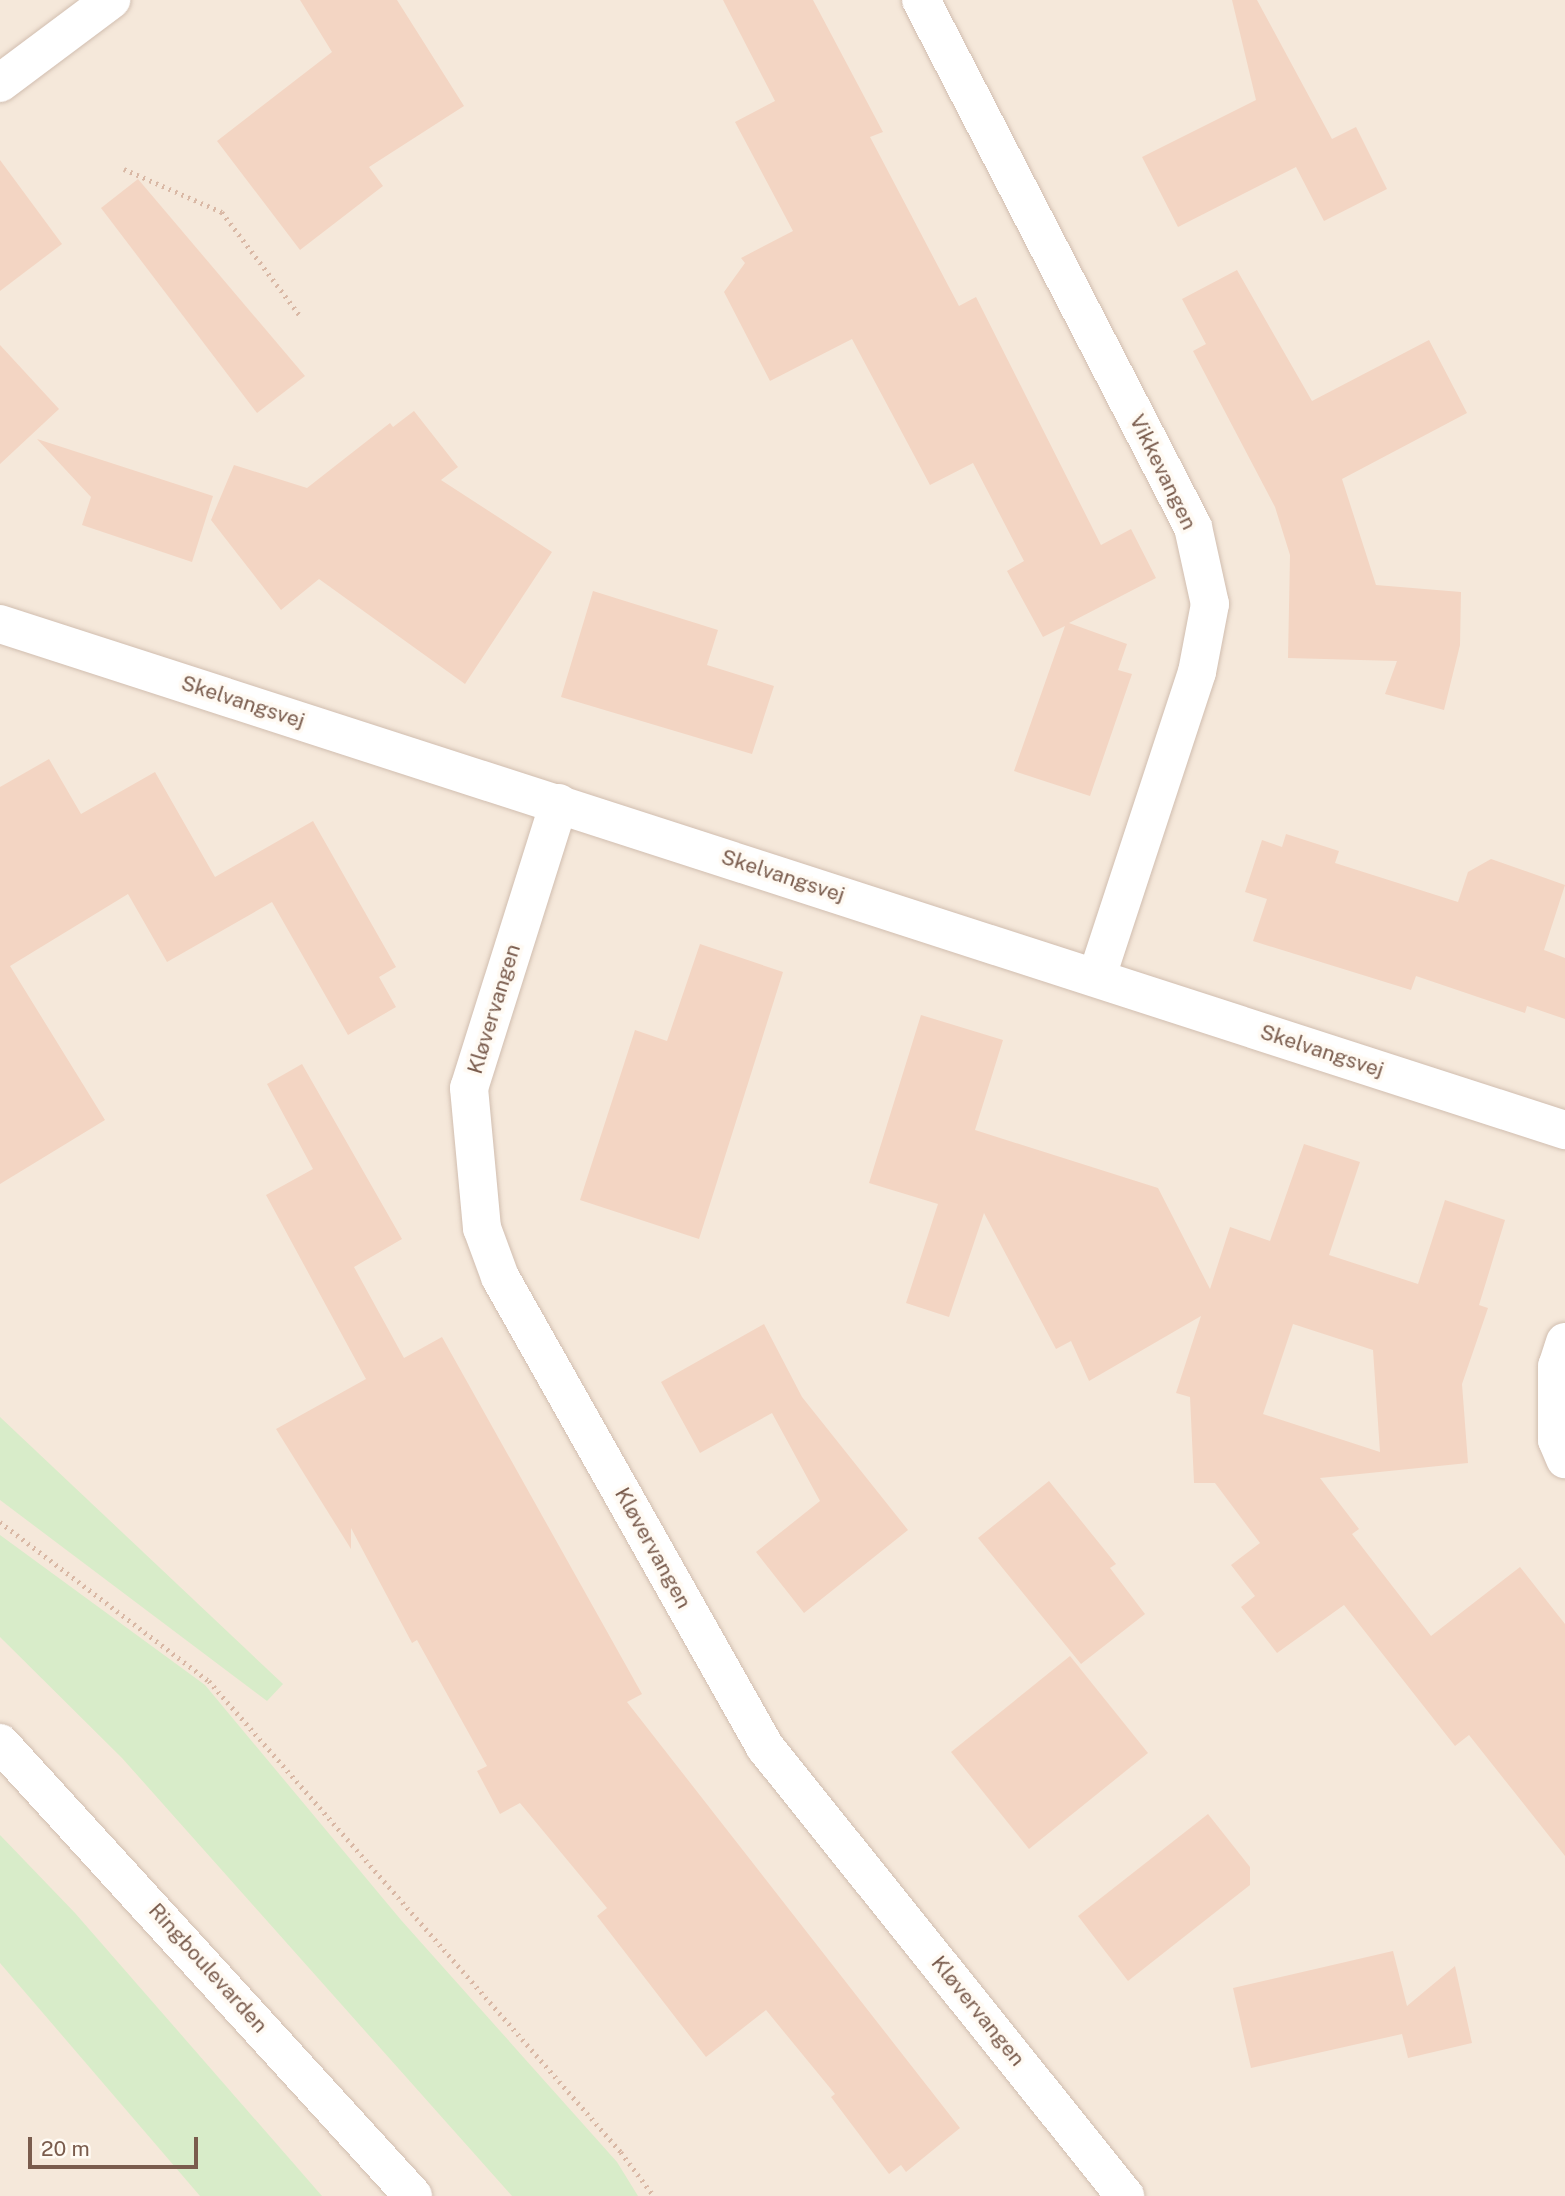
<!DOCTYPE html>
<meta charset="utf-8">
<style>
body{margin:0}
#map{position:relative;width:1565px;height:2196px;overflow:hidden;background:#fdf6ec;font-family:"Public Sans",sans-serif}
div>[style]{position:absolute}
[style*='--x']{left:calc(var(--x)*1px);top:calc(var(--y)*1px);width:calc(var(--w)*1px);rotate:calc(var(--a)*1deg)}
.residential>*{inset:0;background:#f5e8da}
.green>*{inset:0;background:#d8ecc9}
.building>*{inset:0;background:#f3d5c3}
.path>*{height:4.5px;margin-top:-2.25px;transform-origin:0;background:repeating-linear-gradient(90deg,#d9b8a5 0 2px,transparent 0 7px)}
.roads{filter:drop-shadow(0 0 2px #d1beb0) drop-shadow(0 0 2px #d1beb0)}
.minor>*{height:38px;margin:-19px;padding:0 19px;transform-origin:19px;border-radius:19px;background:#fff}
.secondary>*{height:38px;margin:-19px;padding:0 19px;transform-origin:19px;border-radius:19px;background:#fff}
span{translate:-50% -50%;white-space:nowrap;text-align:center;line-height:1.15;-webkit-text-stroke:7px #fffaf3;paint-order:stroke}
.street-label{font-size:21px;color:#7a5c4d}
.scale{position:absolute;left:28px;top:2137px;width:170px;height:32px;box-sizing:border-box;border:4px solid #7a5c4d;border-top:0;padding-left:9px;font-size:21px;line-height:24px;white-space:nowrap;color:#7a5c4d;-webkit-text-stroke:5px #fffaf3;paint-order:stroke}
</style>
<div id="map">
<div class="residential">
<div style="clip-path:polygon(0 0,1565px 0,1565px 2196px,0 2196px)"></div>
</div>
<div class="green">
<div style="clip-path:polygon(0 1417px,283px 1684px,267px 1701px,0 1500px)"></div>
<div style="clip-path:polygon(0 1535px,205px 1685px,401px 1920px,617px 2162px,638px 2196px,512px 2196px,122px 1758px,0 1637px)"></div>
<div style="clip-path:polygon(0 1835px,75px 1913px,322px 2196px,200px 2196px,0 1963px)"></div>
</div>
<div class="building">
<div style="clip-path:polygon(300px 0,397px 0,464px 106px,369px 167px,383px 186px,300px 250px,217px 141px,332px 52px)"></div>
<div style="clip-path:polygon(723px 0,813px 0,883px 132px,870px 137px,959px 306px,976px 297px,1101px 545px,1131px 529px,1156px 578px,1069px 623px,1127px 644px,1118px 670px,1132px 674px,1090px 796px,1014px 771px,1065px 626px,1043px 637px,1007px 571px,1024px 561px,973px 463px,930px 485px,852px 339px,770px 381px,724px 292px,745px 263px,741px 258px,793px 231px,735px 122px,775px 101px)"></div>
<div style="clip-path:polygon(1232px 0,1257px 0,1332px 139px,1356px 127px,1387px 189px,1324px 221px,1296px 167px,1178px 227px,1142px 157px,1256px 100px)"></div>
<div style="clip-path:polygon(0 160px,62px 244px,0 291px)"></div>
<div style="clip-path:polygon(138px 179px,305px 376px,257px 413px,101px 208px)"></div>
<div style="clip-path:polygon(1237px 270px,1312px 401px,1429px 340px,1467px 413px,1342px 479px,1376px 585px,1461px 592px,1460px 645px,1444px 710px,1385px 694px,1397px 661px,1288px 658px,1290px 555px,1275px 507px,1193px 351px,1206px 344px,1182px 299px)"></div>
<div style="clip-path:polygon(0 345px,59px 409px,0 464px)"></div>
<div style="clip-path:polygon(414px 411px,458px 467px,441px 480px,552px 552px,465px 684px,319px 579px,281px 610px,211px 520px,234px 465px,307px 488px,390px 423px,393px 427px)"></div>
<div style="clip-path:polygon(37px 439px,213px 496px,192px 562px,82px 525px,91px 497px)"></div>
<div style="clip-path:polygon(593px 591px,718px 630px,707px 665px,774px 686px,752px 754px,561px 697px)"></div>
<div style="clip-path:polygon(49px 759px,81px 814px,155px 772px,215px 877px,313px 821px,396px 967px,379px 977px,396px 1007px,348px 1035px,272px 902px,167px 962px,128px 894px,10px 966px,105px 1120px,0 1184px,0 787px)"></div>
<div style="clip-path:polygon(1286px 834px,1339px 851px,1335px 863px,1458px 902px,1468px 872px,1491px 859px,1565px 885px,1544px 950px,1565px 958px,1565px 1019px,1527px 1006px,1525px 1013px,1416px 976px,1411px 990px,1253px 941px,1267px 899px,1245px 892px,1262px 840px,1282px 847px)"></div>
<div style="clip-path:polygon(700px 944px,783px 972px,699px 1239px,580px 1200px,635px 1030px,667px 1041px)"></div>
<div style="clip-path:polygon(evenodd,921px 1015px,1003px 1040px,975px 1130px,1158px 1188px,1210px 1289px,1230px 1227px,1270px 1241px,1304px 1144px,1360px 1162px,1329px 1255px,1418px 1284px,1445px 1200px,1505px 1220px,1479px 1305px,1488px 1308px,1462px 1384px,1468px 1463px,1320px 1478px,1359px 1529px,1352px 1534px,1431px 1636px,1520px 1567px,1565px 1624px,1565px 1856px,1469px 1735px,1455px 1746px,1344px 1605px,1277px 1653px,1241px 1607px,1255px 1596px,1231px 1565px,1260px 1543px,1215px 1483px,1194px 1483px,1190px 1397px,1176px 1393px,1201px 1316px,1089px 1381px,1071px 1341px,1056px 1349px,984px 1213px,949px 1317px,906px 1303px,938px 1204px,869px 1183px,921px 1015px,1293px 1324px,1373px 1350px,1380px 1452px,1263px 1414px,1293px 1324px)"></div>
<div style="clip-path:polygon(302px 1064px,402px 1239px,354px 1267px,404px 1358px,442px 1337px,642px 1694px,627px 1702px,960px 2128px,906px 2172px,901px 2165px,889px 2174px,831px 2097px,835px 2094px,766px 2010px,706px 2057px,597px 1916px,607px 1908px,520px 1803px,500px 1814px,477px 1771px,487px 1766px,417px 1640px,412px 1643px,351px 1528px,351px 1549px,276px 1429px,366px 1379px,266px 1195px,313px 1169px,267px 1084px)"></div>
<div style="clip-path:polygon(764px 1324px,802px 1397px,908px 1530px,804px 1613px,756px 1552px,820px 1501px,772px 1413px,700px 1453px,661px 1382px)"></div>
<div style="clip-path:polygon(1049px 1481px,1116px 1564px,1110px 1568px,1145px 1614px,1081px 1664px,978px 1538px)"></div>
<div style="clip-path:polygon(1070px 1656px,1148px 1753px,1029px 1849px,951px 1752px)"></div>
<div style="clip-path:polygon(1208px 1814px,1250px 1867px,1250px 1885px,1128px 1981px,1078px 1916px)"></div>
<div style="clip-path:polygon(1393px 1951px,1407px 2006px,1455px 1966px,1472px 2043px,1408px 2058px,1402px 2034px,1251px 2068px,1233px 1988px)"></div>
</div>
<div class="path">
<div style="--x:124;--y:169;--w:107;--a:23.7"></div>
<div style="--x:222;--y:212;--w:131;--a:53"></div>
<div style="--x:0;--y:1522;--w:263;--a:37.3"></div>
<div style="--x:209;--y:1681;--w:626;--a:48.82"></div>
<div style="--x:621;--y:2152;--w:55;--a:53.1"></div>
</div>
<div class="roads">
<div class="minor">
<div style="--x:921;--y:0;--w:593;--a:62.7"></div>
<div style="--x:1193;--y:527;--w:79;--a:77.6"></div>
<div style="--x:1210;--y:604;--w:69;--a:100.8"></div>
<div style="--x:1197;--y:672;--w:321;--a:108.2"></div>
<div style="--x:0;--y:83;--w:139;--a:-36.8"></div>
<div style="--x:0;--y:624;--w:1645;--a:17.92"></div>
<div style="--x:559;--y:803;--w:299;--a:107.5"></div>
<div style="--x:469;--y:1088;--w:141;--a:84.7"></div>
<div style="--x:482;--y:1228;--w:52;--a:69.8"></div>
<div style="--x:500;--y:1277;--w:540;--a:60.58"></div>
<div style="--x:765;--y:1747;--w:576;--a:51.28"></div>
<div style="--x:1565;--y:1342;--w:25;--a:108"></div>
<div style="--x:1557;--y:1366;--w:74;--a:90"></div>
<div style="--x:1557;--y:1440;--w:21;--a:67"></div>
</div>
<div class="secondary">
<div style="--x:0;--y:1743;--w:613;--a:47.64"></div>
</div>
</div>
<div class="street-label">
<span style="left:1163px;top:472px;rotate:64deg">Vikkevangen</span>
<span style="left:243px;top:702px;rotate:18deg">Skelvangsvej</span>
<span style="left:783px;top:876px;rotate:18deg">Skelvangsvej</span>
<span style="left:494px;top:1009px;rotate:-73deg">Kløvervangen</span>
<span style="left:1322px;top:1051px;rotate:18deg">Skelvangsvej</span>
<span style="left:653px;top:1548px;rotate:61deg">Kløvervangen</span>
<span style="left:208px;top:1968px;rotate:48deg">Ringboulevarden</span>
<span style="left:978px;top:2011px;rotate:51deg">Kløvervangen</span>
</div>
<div class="scale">20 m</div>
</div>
